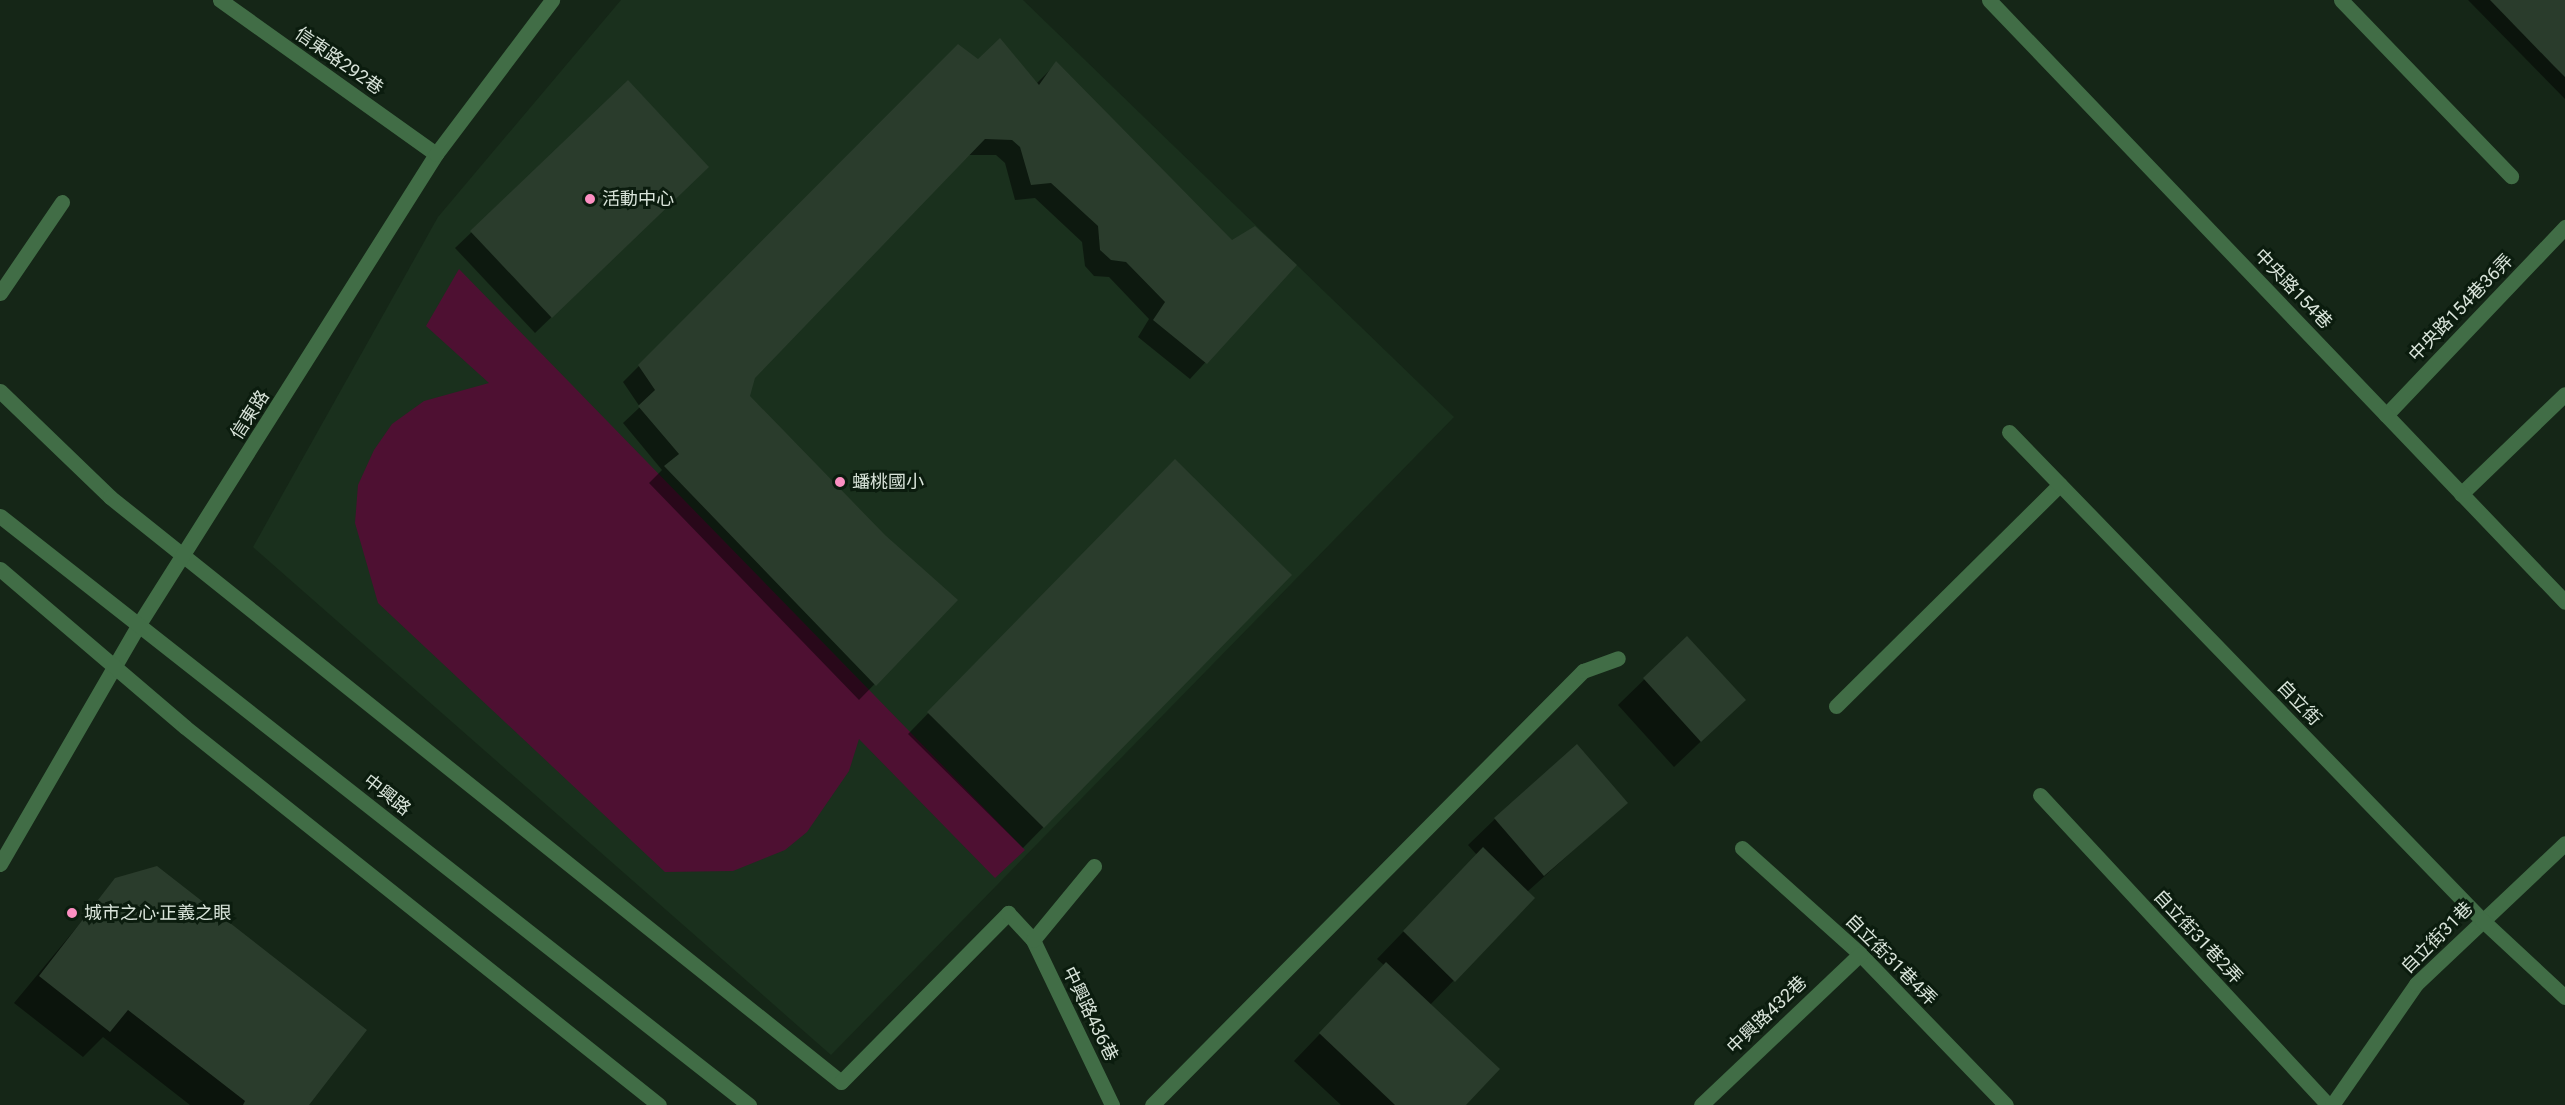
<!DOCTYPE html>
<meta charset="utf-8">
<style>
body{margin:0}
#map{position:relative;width:2565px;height:1105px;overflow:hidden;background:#152617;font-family:Roboto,"Noto Sans TC",sans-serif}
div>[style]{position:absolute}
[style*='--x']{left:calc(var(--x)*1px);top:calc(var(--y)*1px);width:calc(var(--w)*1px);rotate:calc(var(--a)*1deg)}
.built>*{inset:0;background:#1a301d}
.green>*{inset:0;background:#4e1032}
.shadow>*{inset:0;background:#0007}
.building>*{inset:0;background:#2a3c2c}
.service>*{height:15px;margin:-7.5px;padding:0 7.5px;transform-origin:7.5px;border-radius:7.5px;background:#416d46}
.minor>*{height:15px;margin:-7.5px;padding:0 7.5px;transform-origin:7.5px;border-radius:7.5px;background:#416d46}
.tertiary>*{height:15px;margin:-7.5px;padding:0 7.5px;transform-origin:7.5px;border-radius:7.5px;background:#416d46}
.dots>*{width:16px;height:16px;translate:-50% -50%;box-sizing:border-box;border:3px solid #0b1c0e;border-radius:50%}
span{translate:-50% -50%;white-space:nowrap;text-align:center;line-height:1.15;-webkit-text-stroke:6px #0b1c0e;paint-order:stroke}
.street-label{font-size:18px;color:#d9e4da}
.poi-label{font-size:18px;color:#d9e4da}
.left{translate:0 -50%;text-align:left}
</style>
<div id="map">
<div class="built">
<div style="clip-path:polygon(621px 0,1023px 0,1454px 417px,831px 1055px,253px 547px,438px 217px)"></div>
</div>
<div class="green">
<div style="clip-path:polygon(459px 269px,1025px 850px,995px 878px,859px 739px,849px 771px,807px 832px,785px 850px,733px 871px,665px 872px,378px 603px,355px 523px,358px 485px,374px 450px,392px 424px,424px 401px,489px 383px,426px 326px)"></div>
</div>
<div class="shadow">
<div style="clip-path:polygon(2468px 0,2565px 0,2565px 99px)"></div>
<div style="clip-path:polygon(958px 46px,978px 61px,1036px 84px,1056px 64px,1232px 242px,1295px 265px,1190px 379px,1138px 337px,1149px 319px,1109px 277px,1094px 276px,1085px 266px,1082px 242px,1035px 198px,1015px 200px,1005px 163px,996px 155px,968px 155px,753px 377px,749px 396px,884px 536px,956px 601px,859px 700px,649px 483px,662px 470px,623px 423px,640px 407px,623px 382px)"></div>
<div style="clip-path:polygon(628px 83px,691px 183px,535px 333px,455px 248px)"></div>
<div style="clip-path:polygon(1154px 481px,1290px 575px,1023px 848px,908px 734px)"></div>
<div style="clip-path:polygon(1687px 638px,1717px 726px,1674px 767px,1618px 705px)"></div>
<div style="clip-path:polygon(1626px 803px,1527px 892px,1533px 898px,1430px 1005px,1464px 1105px,1341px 1105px,1294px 1061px,1385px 966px,1377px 959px,1477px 855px,1468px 845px,1495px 819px)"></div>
<div style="clip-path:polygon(116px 880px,307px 1105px,190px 1105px,103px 1037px,83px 1057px,14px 1003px)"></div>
</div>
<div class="building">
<div style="clip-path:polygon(2490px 0,2565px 0,2565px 77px,2553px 65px)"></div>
<div style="clip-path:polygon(1000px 38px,1039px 85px,1056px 61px,1232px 240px,1255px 226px,1297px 265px,1207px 364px,1153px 320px,1165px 302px,1126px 262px,1111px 260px,1100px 250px,1098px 226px,1051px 183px,1031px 185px,1020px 147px,1012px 140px,985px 139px,755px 378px,750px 396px,885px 535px,958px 600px,876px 686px,664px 466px,679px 454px,638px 406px,655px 390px,638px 365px,958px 44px,978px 59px)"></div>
<div style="clip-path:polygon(628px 80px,709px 167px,552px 318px,470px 231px)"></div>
<div style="clip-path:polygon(1175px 459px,1292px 575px,1044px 828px,927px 712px)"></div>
<div style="clip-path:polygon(1687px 636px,1746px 700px,1701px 742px,1643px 678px)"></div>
<div style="clip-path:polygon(1577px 744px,1628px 803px,1544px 876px,1494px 818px)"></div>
<div style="clip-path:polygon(1483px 847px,1535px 898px,1455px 982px,1403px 931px)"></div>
<div style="clip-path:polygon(157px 866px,367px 1030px,309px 1105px,243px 1105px,245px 1101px,128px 1010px,110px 1032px,39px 976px,115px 878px)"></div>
<div style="clip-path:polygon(1386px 962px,1500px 1069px,1466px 1105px,1395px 1105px,1319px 1033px)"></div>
</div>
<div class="service">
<div style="--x:220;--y:0;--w:265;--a:35.5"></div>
<div style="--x:2341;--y:0;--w:245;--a:46"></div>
<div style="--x:0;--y:293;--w:110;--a:-55.7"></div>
<div style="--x:0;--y:391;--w:153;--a:43.9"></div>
<div style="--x:110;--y:497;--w:936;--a:38.67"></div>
<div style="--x:841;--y:1082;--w:238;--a:-45.3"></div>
<div style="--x:1008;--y:913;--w:37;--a:47"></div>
<div style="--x:1033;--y:940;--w:183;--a:64.4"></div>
<div style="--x:2386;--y:415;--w:260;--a:-46.4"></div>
<div style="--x:2461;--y:494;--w:144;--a:-43.9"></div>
<div style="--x:1836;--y:706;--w:315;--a:-44.7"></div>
<div style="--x:2040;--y:795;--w:423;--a:47.1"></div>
<div style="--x:1742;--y:848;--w:159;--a:41.9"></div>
<div style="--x:1860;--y:954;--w:210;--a:46"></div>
<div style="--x:1033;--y:940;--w:96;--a:-50.5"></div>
<div style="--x:1152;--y:1105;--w:612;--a:-45.2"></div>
<div style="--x:1583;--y:671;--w:37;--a:-20"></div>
<div style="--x:1701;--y:1105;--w:219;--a:-43.5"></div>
<div style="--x:2332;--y:1105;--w:147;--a:-55.2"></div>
<div style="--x:2416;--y:984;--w:205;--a:-43.4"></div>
</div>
<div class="minor">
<div style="--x:1989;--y:0;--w:833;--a:46.26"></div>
<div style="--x:2009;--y:432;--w:680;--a:45.89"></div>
<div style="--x:2482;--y:920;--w:113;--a:42.9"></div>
<div style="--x:0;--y:864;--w:277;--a:-59.9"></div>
<div style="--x:139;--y:624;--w:556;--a:-57.71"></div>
<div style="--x:436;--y:154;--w:193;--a:-53"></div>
</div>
<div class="tertiary">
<div style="--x:0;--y:516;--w:953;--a:38.18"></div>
<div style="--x:0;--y:569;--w:243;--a:40.5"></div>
<div style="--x:185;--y:727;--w:606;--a:38.57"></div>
</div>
<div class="dots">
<div style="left:590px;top:199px;background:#fc8fc2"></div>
<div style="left:840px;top:482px;background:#fc8fc2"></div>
<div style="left:72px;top:913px;background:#fc8fc2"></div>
</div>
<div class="street-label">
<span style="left:339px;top:61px;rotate:35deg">信東路292巷</span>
<span style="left:2293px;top:289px;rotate:46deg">中央路154巷</span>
<span style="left:2461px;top:308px;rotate:-46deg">中央路154巷36弄</span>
<span style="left:250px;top:415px;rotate:-57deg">信東路</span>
<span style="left:2299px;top:703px;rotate:46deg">自立街</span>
<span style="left:387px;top:795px;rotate:38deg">中興路</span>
<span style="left:2198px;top:937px;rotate:47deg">自立街31巷2弄</span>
<span style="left:2437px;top:938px;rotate:-45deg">自立街31巷</span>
<span style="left:1891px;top:960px;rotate:45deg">自立街31巷4弄</span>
<span style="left:1090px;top:1014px;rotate:64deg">中興路436巷</span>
<span style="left:1767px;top:1015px;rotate:-44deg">中興路432巷</span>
</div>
<div class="poi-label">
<span class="left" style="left:602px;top:199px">活動中心</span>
<span class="left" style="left:852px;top:482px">蟠桃國小</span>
<span class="left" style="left:84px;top:913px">城市之心‧正義之眼</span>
</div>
</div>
